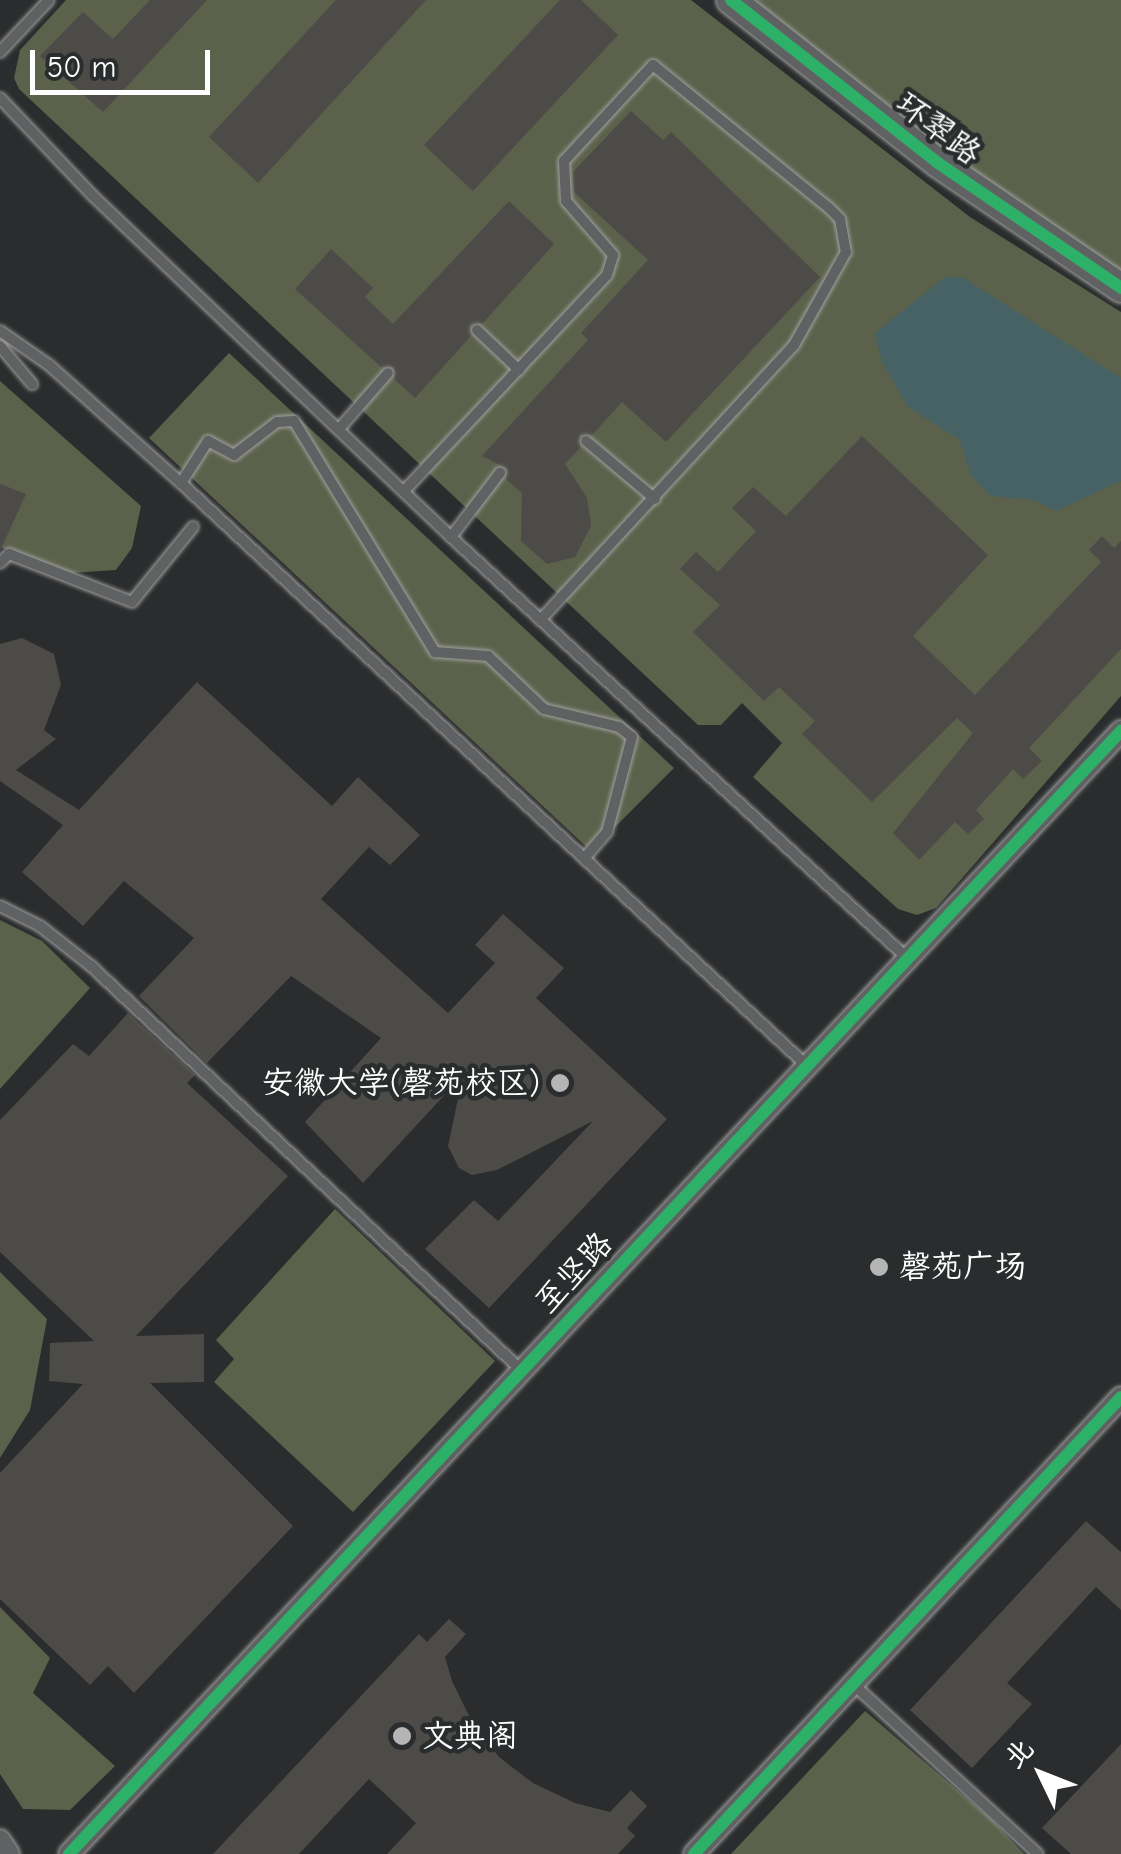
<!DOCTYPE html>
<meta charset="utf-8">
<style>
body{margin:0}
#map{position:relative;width:1121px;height:1854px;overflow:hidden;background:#2b2c2d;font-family:"Comic Neue","LXGW WenKai TC",sans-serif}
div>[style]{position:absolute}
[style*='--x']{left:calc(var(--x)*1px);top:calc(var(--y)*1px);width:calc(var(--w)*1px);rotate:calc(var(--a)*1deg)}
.green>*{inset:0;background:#5b614a}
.water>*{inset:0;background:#466265}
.building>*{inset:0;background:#4d4b48}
.roads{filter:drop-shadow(0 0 2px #a0a0a0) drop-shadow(0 0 2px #a0a0a0)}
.lane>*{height:10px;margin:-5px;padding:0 5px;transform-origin:5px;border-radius:5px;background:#606162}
.street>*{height:20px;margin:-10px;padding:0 10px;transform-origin:10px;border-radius:10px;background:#606162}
.secondary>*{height:28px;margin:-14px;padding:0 14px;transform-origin:14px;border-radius:14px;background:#606162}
.cycleway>*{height:12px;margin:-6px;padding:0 6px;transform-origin:6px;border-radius:6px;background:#2db169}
.dots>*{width:28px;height:28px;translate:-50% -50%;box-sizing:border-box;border:5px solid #2a2d2e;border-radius:50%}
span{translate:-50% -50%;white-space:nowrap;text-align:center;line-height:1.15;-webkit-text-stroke:9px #2a2d2e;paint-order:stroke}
.street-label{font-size:32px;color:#fff}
.poi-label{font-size:32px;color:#fff}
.right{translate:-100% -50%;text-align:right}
.left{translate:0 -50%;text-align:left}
.north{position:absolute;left:991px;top:1724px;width:100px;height:100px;-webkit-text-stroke:8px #2a2d2e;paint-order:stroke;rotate:313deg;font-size:28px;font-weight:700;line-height:40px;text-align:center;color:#fff}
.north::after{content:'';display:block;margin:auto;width:35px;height:45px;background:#fff;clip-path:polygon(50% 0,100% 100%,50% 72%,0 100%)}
.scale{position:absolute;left:30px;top:50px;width:180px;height:45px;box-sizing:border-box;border:5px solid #fff;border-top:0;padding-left:12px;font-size:30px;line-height:35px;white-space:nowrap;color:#fff;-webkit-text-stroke:8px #2a2d2e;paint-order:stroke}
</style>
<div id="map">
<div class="green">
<div style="clip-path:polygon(66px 0,691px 0,970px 217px,1121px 312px,1121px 696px,936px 908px,917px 915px,898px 909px,753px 777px,782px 743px,742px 703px,721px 725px,698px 725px,19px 89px,14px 78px,20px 50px)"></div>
<div style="clip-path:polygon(731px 0,1121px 0,1121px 288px)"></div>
<div style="clip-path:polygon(229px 353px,674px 768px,591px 851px,149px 438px)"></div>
<div style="clip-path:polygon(0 381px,141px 506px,132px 548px,116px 570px,70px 573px,0 547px)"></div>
<div style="clip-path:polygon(0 920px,42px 941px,90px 988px,0 1089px)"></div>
<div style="clip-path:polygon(335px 1209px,495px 1361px,353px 1512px,214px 1382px,234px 1359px,216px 1340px)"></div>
<div style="clip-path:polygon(0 1272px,47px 1319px,30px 1410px,0 1458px)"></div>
<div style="clip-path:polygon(0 1607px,50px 1658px,33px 1693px,115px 1766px,70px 1810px,23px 1809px,0 1774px)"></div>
<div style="clip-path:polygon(865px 1711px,992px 1820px,1024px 1854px,731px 1854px)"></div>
</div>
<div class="water">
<div style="clip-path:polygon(945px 277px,962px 277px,1121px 378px,1121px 481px,1056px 511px,1034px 500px,991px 496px,971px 476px,960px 440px,908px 407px,882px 362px,875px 333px)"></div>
</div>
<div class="building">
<div style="clip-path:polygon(150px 0,207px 0,103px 112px,40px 56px,83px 12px,113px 39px)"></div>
<div style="clip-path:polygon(336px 0,426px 0,258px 183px,209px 137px)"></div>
<div style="clip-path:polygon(560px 0,581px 0,618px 35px,473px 191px,424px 145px)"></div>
<div style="clip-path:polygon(631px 111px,663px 140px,671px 132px,820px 277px,666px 442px,622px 402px,592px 435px,580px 435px,580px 448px,565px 464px,587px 498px,591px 526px,575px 557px,547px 564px,521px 541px,522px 493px,506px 479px,508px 469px,482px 456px,588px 340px,581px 333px,648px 260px,574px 192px,573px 172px)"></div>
<div style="clip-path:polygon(509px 201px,554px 244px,483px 323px,470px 325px,471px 336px,415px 398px,394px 379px,394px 367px,381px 367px,295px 289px,331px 249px,373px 288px,365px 297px,393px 324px)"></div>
<div style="clip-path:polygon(862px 436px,988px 555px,913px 636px,975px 695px,1101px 562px,1089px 550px,1102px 536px,1114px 548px,1121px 541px,1121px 649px,1029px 748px,1042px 761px,1023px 779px,1013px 769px,976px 810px,984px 819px,968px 834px,955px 822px,919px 860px,893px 833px,973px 733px,957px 718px,872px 802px,802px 734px,815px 721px,779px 687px,764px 701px,693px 632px,720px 605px,680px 569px,696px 552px,718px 572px,756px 531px,732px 508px,753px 487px,786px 516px)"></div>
<div style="clip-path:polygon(0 484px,26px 494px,0 551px)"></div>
<div style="clip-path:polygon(22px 638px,54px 654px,61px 685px,44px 730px,56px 739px,16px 770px,79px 810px,197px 682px,332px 806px,358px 777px,420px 835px,390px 865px,369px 847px,321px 899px,448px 1013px,495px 963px,475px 945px,503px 914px,564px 968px,536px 998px,667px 1119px,489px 1308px,425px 1249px,474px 1200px,498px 1221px,593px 1121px,497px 1170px,472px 1175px,459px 1168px,448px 1146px,463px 1075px,363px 1183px,305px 1122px,381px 1038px,291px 976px,207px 1063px,139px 996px,194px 938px,124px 881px,83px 926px,22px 872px,63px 825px,0 781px,0 644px)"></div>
<div style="clip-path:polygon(128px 1013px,195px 1075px,187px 1083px,288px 1176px,136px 1336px,204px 1334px,204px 1382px,150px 1383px,293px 1526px,134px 1693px,108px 1666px,90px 1685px,0 1599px,0 1473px,83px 1384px,49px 1381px,50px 1343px,94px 1341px,0 1252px,0 1120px,73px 1044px,89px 1056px)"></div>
<div style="clip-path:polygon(1086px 1521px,1121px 1552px,1121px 1610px,1096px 1587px,1007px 1683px,1032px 1704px,972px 1768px,910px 1710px)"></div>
<div style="clip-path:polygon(449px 1619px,466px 1634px,445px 1657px,452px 1681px,473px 1724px,499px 1757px,533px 1783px,575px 1803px,610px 1812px,631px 1790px,647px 1806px,627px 1828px,635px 1836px,618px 1854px,387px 1854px,416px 1823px,369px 1779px,299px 1854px,213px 1854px,419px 1634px,427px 1642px)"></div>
<div style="clip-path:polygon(1121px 1744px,1121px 1854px,1071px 1854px,1042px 1828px)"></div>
</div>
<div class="roads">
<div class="lane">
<div style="--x:0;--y:52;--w:71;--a:-46.7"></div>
<div style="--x:0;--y:98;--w:135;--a:46.5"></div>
<div style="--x:93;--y:196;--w:494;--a:43.6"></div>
<div style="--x:451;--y:537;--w:619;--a:42.71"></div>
<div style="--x:477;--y:330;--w:58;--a:43.6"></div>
<div style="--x:0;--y:331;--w:60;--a:34.8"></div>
<div style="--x:49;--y:365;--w:177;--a:41.8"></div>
<div style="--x:181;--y:483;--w:854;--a:42.96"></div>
<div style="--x:0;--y:346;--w:50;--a:49.9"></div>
<div style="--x:339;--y:429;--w:74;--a:-48.8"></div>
<div style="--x:586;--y:441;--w:90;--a:40"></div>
<div style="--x:181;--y:483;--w:50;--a:-57.3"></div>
<div style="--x:208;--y:441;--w:30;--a:28"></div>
<div style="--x:234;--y:455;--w:54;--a:-37.5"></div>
<div style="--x:277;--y:422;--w:17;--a:-3"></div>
<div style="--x:294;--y:421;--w:271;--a:58.6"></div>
<div style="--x:435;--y:652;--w:53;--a:4.3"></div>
<div style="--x:488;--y:656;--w:77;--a:43.4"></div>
<div style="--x:544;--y:709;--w:77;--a:13.5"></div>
<div style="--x:619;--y:727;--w:16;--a:38"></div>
<div style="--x:632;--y:737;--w:98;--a:104.7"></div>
<div style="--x:607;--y:832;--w:33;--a:131"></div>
<div style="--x:405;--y:490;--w:295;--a:-46.8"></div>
<div style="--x:607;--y:275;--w:21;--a:-73"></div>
<div style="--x:613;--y:255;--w:72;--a:-131"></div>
<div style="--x:566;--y:201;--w:40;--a:-92.9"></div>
<div style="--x:564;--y:161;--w:131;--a:-47.2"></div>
<div style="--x:653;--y:65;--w:225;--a:39.1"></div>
<div style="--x:828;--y:207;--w:17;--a:45"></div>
<div style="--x:840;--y:219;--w:34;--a:80"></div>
<div style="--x:846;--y:252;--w:107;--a:119.2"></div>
<div style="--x:794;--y:345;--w:374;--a:132.7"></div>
<div style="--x:451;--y:537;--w:81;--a:-52.6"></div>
<div style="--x:0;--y:563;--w:13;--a:-45"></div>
<div style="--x:9;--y:554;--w:132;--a:21.3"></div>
<div style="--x:132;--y:602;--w:97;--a:-50.9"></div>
<div style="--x:0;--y:906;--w:45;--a:26.6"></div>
<div style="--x:40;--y:926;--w:65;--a:38.1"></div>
<div style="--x:91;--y:966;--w:590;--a:43.21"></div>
<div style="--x:853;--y:1684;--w:251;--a:42.6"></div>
</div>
<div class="street">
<div style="--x:0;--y:1840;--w:17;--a:57"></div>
<div style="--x:69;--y:1854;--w:1539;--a:-46.87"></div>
<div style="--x:694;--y:1854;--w:625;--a:-46.94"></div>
</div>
<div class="secondary">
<div style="--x:731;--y:0;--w:263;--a:38.2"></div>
<div style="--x:938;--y:163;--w:222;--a:34.3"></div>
</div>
</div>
<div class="cycleway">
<div style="--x:731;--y:0;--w:263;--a:38.2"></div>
<div style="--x:938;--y:163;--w:222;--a:34.3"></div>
<div style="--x:69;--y:1854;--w:1539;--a:-46.87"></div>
<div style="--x:694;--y:1854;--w:625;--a:-46.94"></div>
</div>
<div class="dots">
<div style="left:560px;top:1083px;background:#b5b5b6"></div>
<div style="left:879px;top:1267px;background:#b5b5b6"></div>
<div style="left:402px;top:1736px;background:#b5b5b6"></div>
</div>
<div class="street-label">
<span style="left:938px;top:129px;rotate:37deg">环翠路</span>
<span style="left:574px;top:1273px;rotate:-47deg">至坚路</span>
</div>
<div class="poi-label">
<span class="right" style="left:540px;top:1083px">安徽大学(磬苑校区)</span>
<span class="left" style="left:899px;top:1267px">磬苑广场</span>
<span class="left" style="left:422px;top:1736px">文典阁</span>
</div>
<div class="north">北</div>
<div class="scale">50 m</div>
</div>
